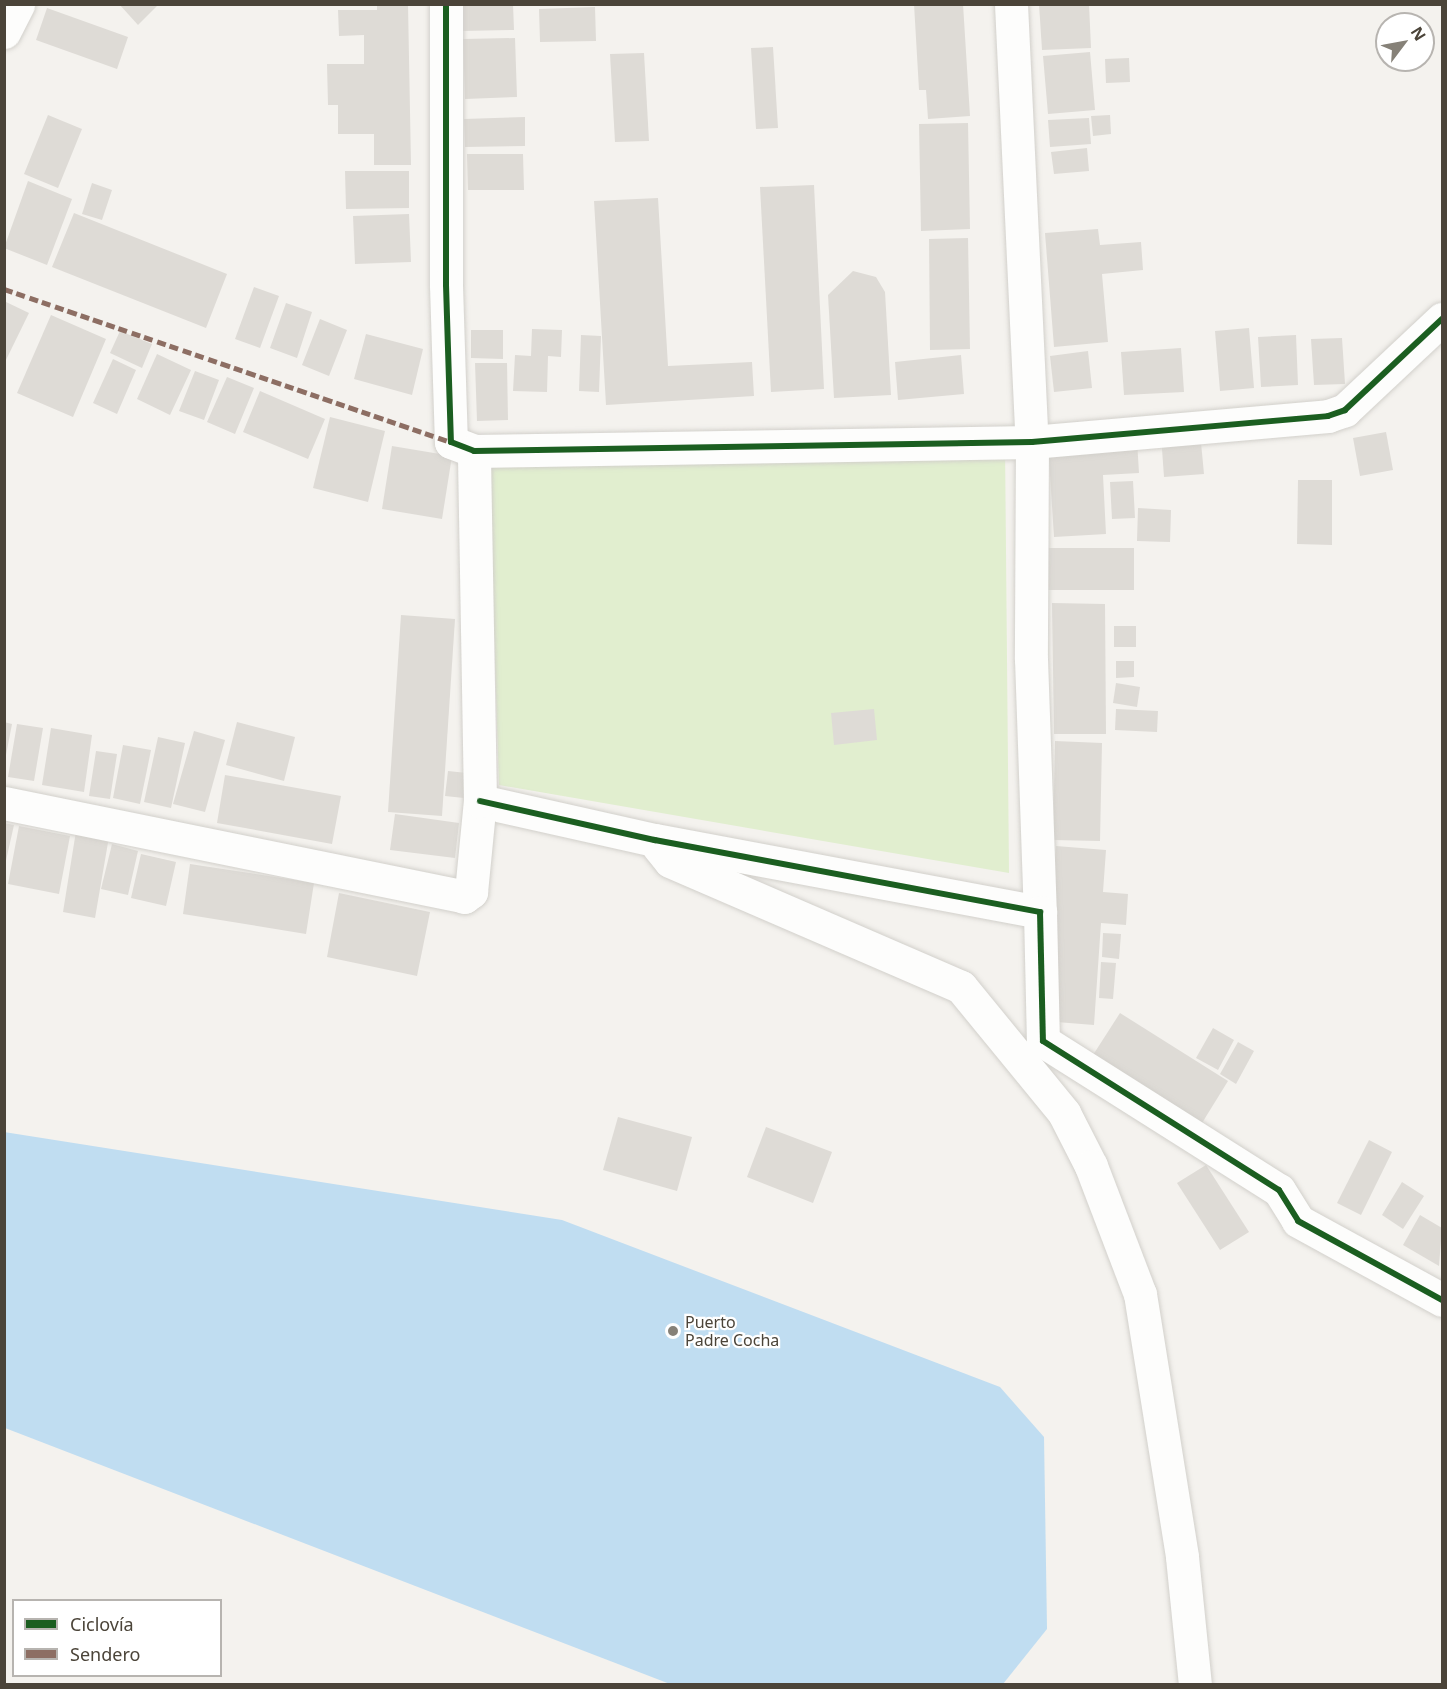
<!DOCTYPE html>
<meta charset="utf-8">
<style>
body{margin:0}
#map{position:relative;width:1447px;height:1689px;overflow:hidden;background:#f4f2ee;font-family:"Noto Sans",sans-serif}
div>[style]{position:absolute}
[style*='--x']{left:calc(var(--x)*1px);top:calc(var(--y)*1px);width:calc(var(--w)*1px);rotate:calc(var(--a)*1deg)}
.green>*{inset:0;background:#e1eecf}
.water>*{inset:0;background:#c0ddf1}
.building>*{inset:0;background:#dedbd6}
.roads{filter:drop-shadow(0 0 2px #d2d0cb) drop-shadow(0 0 2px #d2d0cb)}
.minor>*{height:33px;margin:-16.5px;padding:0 16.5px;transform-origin:16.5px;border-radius:16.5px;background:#fdfdfc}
.quiet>*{height:4.5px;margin-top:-2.25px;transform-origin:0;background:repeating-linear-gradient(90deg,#8d6e63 0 9px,transparent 0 13.5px)}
.cycleway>*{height:6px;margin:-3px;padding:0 3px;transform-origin:3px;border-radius:3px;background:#1b5e20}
.dots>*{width:16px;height:16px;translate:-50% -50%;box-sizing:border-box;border:3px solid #fff;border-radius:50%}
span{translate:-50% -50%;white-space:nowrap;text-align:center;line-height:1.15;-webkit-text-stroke:4.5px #fff;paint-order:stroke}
.poi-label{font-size:16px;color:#4b4439}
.left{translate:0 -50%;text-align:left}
.frame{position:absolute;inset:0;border:6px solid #4b4439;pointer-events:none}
.legend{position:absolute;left:12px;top:1599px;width:210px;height:78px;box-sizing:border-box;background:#fff;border:2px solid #b7b4b0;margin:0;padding:8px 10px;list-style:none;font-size:18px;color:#4b4439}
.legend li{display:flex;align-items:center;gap:12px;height:30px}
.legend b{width:30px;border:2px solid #b7b4b0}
.north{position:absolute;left:1375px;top:12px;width:60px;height:60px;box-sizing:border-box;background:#fff;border:2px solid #b7b4b0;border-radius:50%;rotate:58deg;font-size:16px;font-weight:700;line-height:24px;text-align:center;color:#4b4439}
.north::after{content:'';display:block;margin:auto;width:21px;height:27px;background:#868178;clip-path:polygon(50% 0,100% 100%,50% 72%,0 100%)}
</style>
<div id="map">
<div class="green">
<div style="clip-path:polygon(1005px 443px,1009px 873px,499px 785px,488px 451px)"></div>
</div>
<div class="water">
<div style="clip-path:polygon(4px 1132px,562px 1220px,1000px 1387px,1044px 1437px,1047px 1629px,1003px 1684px,670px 1684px,5px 1428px)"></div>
</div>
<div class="building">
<div style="clip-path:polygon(119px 4px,159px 4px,138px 25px)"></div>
<div style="clip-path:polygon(377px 4px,408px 4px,411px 165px,374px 165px,374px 134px,338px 134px,338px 105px,328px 105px,327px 64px,364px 64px,364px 35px,339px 36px,338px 10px,377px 10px)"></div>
<div style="clip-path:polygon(461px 4px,513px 4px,514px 30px,461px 31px)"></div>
<div style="clip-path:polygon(914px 4px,963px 4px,970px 116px,928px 119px,926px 90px,919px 90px)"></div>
<div style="clip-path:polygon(1039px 4px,1089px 4px,1091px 48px,1042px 50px)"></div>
<div style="clip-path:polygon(595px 7px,596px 41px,540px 42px,539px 9px)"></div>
<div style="clip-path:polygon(47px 8px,128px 37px,117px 69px,36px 40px)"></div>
<div style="clip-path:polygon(515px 38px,517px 97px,465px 99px,463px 39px)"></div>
<div style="clip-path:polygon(773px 47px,778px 128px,756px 129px,751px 48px)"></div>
<div style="clip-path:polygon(1090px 52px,1095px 110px,1048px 114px,1043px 56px)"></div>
<div style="clip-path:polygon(644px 53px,649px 141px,615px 142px,610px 54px)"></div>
<div style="clip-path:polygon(1129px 58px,1130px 82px,1106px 83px,1105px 59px)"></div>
<div style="clip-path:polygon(48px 115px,82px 129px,58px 188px,24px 174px)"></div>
<div style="clip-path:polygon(1110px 115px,1111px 134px,1093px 136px,1091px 116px)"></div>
<div style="clip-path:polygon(525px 117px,525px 146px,465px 147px,464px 119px)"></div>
<div style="clip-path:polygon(1089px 118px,1091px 144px,1050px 147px,1048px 120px)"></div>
<div style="clip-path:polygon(968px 123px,970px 229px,921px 231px,919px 124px)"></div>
<div style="clip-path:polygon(1087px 148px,1089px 171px,1054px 174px,1051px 152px)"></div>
<div style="clip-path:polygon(467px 154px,523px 154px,524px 190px,468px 190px)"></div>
<div style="clip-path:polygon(345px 171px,409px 171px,409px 208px,346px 209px)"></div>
<div style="clip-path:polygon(28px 181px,72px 199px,47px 265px,4px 248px)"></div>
<div style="clip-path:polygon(92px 183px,112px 190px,102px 220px,82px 214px)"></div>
<div style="clip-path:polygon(814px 185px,824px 389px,771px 392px,760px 187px)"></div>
<div style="clip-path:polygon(658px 198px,668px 366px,752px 362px,754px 396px,606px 405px,594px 201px)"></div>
<div style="clip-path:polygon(74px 213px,227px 274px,206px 328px,52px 267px)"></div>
<div style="clip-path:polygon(409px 214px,411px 262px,355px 264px,353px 216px)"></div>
<div style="clip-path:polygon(1098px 229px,1100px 245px,1141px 242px,1143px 270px,1102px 274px,1108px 342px,1054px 347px,1045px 233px)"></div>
<div style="clip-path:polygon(968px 238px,970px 349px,930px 350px,929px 239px)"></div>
<div style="clip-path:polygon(853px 271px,876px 277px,885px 292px,891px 395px,834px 398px,828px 295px)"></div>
<div style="clip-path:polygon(254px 287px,279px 296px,260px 348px,235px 339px)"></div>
<div style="clip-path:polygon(4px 301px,29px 313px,4px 364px)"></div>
<div style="clip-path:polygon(286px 303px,312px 312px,297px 358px,270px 348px)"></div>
<div style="clip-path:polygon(51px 315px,106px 339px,73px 417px,17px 393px)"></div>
<div style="clip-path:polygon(320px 319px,347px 330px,329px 376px,302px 365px)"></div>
<div style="clip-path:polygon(1249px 328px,1254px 388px,1220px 391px,1215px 331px)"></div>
<div style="clip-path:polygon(532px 329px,562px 330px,561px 357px,548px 356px,547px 392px,513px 391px,515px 355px,531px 356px)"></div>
<div style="clip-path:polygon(471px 330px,503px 330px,503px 359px,471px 358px)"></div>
<div style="clip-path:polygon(120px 331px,152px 344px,142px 368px,110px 353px)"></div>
<div style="clip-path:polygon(366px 334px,423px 349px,412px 395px,354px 379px)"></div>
<div style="clip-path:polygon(581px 335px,601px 336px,599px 392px,579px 391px)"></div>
<div style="clip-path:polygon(1296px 335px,1298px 385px,1261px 387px,1258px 337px)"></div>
<div style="clip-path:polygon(1342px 338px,1345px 384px,1314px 385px,1311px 339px)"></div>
<div style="clip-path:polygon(1181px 348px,1184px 392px,1124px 395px,1121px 352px)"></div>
<div style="clip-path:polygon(1088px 351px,1092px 388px,1054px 392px,1050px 356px)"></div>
<div style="clip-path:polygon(157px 354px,191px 370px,170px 415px,137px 399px)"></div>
<div style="clip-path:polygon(961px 355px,964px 394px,898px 400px,895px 362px)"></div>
<div style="clip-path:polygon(113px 359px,136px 370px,117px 414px,93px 403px)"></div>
<div style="clip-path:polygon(475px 363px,507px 363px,508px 420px,477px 421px)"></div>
<div style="clip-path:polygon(195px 371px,219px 380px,204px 420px,179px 411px)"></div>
<div style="clip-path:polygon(227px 377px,254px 388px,235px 434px,207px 422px)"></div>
<div style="clip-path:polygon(260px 391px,325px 419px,308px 459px,243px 432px)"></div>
<div style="clip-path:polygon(330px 417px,385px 431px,368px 502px,313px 488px)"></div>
<div style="clip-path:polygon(1200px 432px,1204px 474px,1164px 477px,1161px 435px)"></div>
<div style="clip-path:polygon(1386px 432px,1393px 470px,1360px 476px,1353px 438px)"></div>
<div style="clip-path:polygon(1137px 440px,1139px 473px,1103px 475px,1106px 534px,1054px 537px,1048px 444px)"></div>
<div style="clip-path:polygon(392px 446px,452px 456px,442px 519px,382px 509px)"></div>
<div style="clip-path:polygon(1298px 480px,1332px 480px,1332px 545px,1297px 544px)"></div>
<div style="clip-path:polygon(1133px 481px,1135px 518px,1112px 519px,1110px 482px)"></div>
<div style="clip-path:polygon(1138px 508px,1171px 510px,1170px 542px,1137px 541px)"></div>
<div style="clip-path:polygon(1042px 548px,1134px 548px,1134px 590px,1042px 590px)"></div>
<div style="clip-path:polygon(1052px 603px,1105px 604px,1106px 734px,1054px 734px)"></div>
<div style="clip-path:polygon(401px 615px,455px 619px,442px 816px,388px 812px)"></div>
<div style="clip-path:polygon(1114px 626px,1136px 626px,1136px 647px,1114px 647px)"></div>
<div style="clip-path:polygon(1116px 661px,1134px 661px,1134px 677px,1116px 678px)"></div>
<div style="clip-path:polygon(1116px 683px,1140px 687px,1137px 707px,1113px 703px)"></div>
<div style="clip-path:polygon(874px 709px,877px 740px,834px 745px,831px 713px)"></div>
<div style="clip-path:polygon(1116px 709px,1158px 711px,1157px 732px,1115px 730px)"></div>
<div style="clip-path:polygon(4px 722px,12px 724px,6px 755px,4px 755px)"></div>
<div style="clip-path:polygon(237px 722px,295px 737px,284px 781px,226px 765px)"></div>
<div style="clip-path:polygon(17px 724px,43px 728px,34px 781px,8px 777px)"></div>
<div style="clip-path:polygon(51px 728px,92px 735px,84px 792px,42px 785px)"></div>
<div style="clip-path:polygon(194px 731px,225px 740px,205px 812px,173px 804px)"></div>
<div style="clip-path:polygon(158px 737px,185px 743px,171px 808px,144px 802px)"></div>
<div style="clip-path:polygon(1055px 741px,1102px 743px,1100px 841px,1053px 840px)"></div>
<div style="clip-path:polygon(123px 745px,151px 750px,140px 804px,113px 798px)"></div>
<div style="clip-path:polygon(96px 751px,117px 754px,110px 799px,89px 796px)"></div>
<div style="clip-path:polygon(448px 771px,467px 773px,464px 798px,445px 796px)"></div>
<div style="clip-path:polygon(225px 775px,341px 796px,332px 844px,217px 823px)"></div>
<div style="clip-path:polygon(395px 814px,459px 823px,455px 858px,390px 850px)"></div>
<div style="clip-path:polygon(4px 823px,14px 825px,5px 865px,4px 865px)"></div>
<div style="clip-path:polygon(77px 825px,110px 831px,95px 918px,63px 912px)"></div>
<div style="clip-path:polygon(19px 826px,70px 836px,59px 894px,8px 884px)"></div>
<div style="clip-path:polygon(112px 844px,138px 851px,128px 895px,101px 889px)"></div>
<div style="clip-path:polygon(1056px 846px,1106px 850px,1103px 892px,1128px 894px,1126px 925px,1101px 923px,1094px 1025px,1044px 1021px)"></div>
<div style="clip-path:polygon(141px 854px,176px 862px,166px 906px,131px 898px)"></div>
<div style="clip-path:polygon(190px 864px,314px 883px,306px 934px,183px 914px)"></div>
<div style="clip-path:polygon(339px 893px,430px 912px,417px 976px,327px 957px)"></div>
<div style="clip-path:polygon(1103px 933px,1121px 934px,1119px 959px,1102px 957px)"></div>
<div style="clip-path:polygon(1101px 962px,1116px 963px,1113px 999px,1099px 998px)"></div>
<div style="clip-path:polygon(1120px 1013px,1228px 1081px,1202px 1123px,1093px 1055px)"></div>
<div style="clip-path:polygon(1213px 1028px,1234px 1040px,1218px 1070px,1196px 1058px)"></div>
<div style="clip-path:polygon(1238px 1042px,1254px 1051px,1236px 1084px,1220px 1074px)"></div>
<div style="clip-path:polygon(618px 1117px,692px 1137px,677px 1191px,603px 1170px)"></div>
<div style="clip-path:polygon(766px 1127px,832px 1152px,813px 1203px,747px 1177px)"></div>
<div style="clip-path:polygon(1369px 1140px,1392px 1152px,1361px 1215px,1337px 1203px)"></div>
<div style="clip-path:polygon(1206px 1165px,1249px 1232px,1220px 1250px,1177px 1183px)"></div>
<div style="clip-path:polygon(1402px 1182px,1424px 1196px,1403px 1229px,1382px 1215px)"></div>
<div style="clip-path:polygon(1420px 1215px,1442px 1228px,1439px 1266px,1403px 1245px)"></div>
</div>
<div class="roads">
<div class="minor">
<div style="--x:446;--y:4;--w:281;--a:90"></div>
<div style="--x:446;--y:285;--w:157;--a:88.2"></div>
<div style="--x:451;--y:442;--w:25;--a:21"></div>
<div style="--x:474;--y:451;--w:558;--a:-0.92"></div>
<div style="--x:1032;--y:442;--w:297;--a:-5"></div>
<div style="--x:1328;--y:416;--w:18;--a:-19"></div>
<div style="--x:1345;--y:410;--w:133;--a:-43.2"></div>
<div style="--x:1011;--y:4;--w:439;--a:87.3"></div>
<div style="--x:1032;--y:442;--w:217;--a:90.3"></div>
<div style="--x:1031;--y:659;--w:253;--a:88"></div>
<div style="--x:4;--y:32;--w:31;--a:-63"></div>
<div style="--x:480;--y:801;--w:179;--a:12.6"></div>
<div style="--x:655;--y:840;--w:392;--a:10.6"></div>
<div style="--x:1040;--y:912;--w:129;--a:88.7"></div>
<div style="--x:1043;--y:1041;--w:279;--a:32.3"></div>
<div style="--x:1279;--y:1190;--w:36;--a:58"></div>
<div style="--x:1298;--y:1221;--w:164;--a:28.7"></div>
<div style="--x:4;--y:803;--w:470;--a:11.5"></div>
<div style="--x:464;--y:897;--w:9;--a:-36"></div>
<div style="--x:471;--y:892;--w:91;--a:-84.4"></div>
<div style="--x:480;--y:801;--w:350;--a:-91"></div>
<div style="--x:658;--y:846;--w:19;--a:51"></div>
<div style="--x:670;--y:861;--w:317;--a:23.4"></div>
<div style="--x:961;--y:987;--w:163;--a:50.7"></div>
<div style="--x:1064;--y:1113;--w:59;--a:63"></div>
<div style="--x:1091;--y:1166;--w:137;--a:69.1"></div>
<div style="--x:1140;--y:1294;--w:266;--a:80.9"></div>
<div style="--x:1182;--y:1557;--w:128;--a:84.2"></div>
</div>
</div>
<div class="quiet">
<div style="--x:4;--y:289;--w:472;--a:18.9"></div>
</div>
<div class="cycleway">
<div style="--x:446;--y:4;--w:281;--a:90"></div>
<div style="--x:446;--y:285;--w:157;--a:88.2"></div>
<div style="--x:451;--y:442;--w:25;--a:21"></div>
<div style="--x:474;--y:451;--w:558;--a:-0.92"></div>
<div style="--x:1032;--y:442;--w:297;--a:-5"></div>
<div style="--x:1328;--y:416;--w:18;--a:-19"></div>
<div style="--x:1345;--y:410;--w:133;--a:-43.2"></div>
<div style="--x:480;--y:801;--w:179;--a:12.6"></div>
<div style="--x:655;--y:840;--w:392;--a:10.6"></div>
<div style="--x:1040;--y:912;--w:129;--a:88.7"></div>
<div style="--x:1043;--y:1041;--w:279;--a:32.3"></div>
<div style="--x:1279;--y:1190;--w:36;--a:58"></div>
<div style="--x:1298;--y:1221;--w:164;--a:28.7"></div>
</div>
<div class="dots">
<div style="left:673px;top:1331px;background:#868178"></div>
</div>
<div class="poi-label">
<span class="left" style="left:685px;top:1331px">Puerto<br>Padre Cocha</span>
</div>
<div class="frame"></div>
<ul class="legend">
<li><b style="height:8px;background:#1b5e20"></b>Ciclovía</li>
<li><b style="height:8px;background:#8d6e63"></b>Sendero</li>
</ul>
<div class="north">N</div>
</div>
